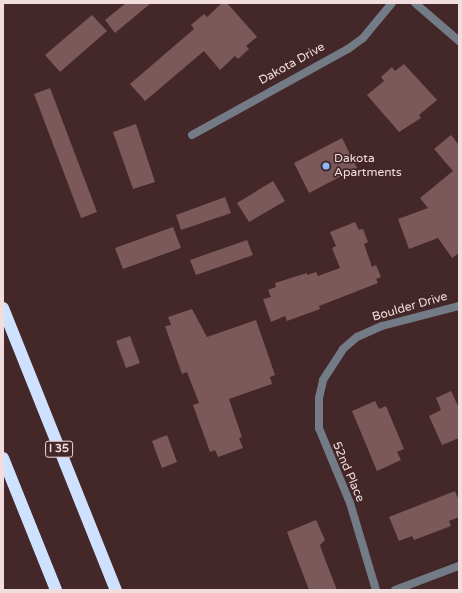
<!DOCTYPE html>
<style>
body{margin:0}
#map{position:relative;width:462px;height:593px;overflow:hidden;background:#442728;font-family:"Varela Round",sans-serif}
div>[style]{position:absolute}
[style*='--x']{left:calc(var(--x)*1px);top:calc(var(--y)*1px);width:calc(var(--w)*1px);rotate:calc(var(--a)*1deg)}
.building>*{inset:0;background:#7b595a}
.street>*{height:8px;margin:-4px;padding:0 4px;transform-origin:4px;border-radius:4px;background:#737b86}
.highway>*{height:12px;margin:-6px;padding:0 6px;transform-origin:6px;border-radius:6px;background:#cee2ff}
.dots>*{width:11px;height:11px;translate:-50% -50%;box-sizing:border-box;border:2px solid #442728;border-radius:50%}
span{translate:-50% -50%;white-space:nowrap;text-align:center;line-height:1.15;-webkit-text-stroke:3.5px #442728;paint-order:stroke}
.shield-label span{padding:1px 3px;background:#442728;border:1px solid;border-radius:3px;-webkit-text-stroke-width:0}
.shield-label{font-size:11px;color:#f1dddd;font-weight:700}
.street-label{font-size:12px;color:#f1dddd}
.poi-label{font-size:12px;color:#f1dddd}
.left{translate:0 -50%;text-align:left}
.frame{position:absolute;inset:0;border:4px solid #f1dddd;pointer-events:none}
</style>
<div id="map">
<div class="building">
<div style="clip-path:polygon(126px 3px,151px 3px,115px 33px,105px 20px)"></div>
<div style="clip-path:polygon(222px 3px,227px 3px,257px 37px,246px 46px,249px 49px,238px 59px,235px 56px,220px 70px,204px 51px,145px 101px,130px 84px,194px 29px,191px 25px,204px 14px,207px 17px)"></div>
<div style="clip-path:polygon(92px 15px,107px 31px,60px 72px,45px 55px)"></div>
<div style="clip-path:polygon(404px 64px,437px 100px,419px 115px,421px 118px,399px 132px,367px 95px,384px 81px,381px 77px,392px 67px,395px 71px)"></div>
<div style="clip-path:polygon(50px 88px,97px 212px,81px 218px,34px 94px)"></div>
<div style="clip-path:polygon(136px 124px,155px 182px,133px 189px,113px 132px)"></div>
<div style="clip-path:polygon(451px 135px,459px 145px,459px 253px,452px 258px,438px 238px,409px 249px,398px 219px,428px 208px,420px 198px,453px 171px,434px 149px)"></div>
<div style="clip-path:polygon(342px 138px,357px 168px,309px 193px,294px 163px)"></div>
<div style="clip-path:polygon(273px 181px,285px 201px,249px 222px,237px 203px)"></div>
<div style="clip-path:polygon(225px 197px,231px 213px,181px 230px,176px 215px)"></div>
<div style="clip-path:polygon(355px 222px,359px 230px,363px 229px,368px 242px,364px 244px,372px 267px,376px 265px,381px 277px,376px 279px,378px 283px,319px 306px,320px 309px,287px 321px,285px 316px,271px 322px,263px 299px,271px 297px,268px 290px,276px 287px,275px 283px,307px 273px,307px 275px,316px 272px,318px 276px,340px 268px,332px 248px,336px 246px,330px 232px)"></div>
<div style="clip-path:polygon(173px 227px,181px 248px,123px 269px,115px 248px)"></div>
<div style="clip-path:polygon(247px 240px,253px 255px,196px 275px,190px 260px)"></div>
<div style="clip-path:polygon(192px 309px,207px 337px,256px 320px,275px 375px,270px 377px,272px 384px,229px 399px,242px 437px,239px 438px,243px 448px,218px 457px,215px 450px,210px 452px,193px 405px,199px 403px,187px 372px,182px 374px,165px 326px,171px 325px,168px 317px)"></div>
<div style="clip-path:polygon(130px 336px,140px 363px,126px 368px,116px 341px)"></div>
<div style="clip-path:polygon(451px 391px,459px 408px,459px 438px,442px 445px,429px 416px,441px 410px,436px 398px)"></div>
<div style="clip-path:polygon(375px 401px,379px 409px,386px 406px,404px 449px,397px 452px,401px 460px,377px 471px,352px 411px)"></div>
<div style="clip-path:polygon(167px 435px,177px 462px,162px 468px,152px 441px)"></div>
<div style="clip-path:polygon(455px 491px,459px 501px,459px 517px,449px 521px,451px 526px,414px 540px,412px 536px,399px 541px,389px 517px)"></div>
<div style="clip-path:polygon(316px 520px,325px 540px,320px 545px,323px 554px,337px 590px,309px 590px,287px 532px)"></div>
</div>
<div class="street">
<div style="--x:415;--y:3;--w:58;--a:40.8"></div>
<div style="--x:192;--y:135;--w:178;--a:-28.9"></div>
<div style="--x:348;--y:49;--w:19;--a:-36"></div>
<div style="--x:363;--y:38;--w:45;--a:-50.4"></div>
<div style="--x:376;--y:590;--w:91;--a:-106.6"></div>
<div style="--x:350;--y:503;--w:81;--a:-112.5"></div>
<div style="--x:319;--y:428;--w:30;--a:-90"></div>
<div style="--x:319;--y:398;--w:18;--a:-77"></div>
<div style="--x:323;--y:380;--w:37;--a:-57"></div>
<div style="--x:343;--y:349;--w:18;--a:-41"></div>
<div style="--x:357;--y:337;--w:27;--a:-24"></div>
<div style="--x:382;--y:326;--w:80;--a:-14.6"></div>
<div style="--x:395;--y:590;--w:68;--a:-20.6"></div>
</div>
<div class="highway">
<div style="--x:3;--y:308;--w:304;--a:68.2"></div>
<div style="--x:3;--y:458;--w:142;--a:68.1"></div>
</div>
<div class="dots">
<div style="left:326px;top:166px;background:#8abafc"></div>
</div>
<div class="shield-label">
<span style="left:59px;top:449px">I 35</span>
</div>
<div class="street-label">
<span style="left:292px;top:64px;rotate:-29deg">Dakota Drive</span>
<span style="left:410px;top:307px;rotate:-16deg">Boulder Drive</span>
<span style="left:348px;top:472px;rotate:67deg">52nd Place</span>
</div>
<div class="poi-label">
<span class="left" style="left:334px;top:166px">Dakota<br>Apartments</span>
</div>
<div class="frame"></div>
</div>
